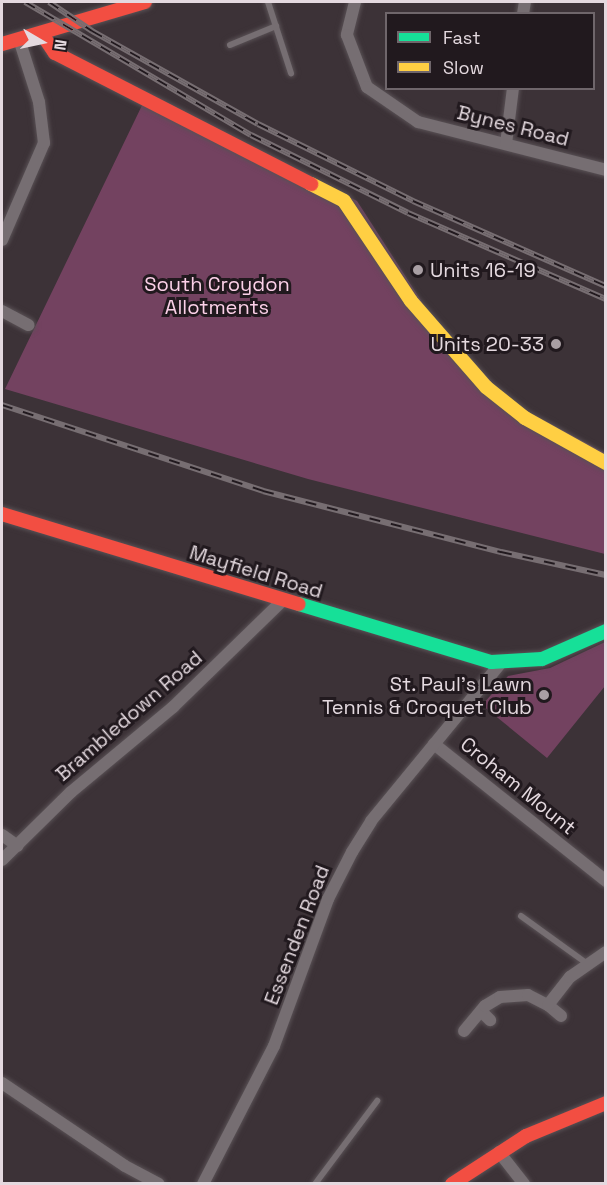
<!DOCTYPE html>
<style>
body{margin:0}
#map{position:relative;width:607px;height:1185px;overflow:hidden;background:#3c3237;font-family:"Space Grotesk",sans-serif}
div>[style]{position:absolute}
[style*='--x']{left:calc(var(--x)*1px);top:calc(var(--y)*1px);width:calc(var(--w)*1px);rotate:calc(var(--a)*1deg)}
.green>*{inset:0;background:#734260}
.roads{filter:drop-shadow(0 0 2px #595155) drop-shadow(0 0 2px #595155)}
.lane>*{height:6px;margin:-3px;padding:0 3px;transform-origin:3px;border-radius:3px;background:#766e72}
.street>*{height:12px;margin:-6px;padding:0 6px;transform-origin:6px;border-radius:6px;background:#766e72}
.fast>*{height:14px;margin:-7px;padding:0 7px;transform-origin:7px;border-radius:7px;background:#16e098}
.slow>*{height:14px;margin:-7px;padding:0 7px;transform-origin:7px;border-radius:7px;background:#ffcf43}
.jam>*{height:14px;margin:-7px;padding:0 7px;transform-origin:7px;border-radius:7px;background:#f24e42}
.rail>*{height:6px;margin-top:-3px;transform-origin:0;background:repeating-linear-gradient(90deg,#21191e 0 11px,#776e72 0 22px);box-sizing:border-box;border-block:2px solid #776e72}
.dots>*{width:16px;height:16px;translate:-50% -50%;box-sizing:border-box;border:3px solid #21191e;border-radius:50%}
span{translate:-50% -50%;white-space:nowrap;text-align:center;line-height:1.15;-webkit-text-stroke:6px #21191e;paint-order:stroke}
.street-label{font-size:20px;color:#e4d9df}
.poi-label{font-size:20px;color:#e4d9df}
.left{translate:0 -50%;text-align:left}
.right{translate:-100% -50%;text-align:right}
.park-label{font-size:20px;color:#fcd0e8}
.frame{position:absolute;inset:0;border:3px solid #e4d9df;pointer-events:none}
.legend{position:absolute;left:385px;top:12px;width:210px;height:78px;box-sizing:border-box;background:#21191e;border:2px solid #6f666b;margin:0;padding:8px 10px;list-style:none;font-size:18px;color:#e4d9df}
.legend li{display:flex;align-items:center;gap:12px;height:30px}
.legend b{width:30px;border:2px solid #6f666b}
.north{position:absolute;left:12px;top:12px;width:60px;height:60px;-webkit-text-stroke:4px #21191e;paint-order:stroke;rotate:99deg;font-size:16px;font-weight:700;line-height:24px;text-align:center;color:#e4d9df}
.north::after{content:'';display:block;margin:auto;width:21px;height:27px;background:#e4d9df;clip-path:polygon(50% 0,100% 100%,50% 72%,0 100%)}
</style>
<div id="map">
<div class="green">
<div style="clip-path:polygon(148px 93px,357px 201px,431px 316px,510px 402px,605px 453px,605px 554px,308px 479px,5px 389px)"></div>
<div style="clip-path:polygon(605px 642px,605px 686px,547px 758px,482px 705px,508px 676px,550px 668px)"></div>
</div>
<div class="roads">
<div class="lane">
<div style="--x:268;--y:2;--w:75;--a:72.1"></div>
<div style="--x:230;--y:45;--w:50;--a:-22.4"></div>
<div style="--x:521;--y:916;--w:84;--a:35.8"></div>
<div style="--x:315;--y:1184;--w:104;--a:-53.2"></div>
</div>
<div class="street">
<div style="--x:355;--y:2;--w:34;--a:104"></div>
<div style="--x:347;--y:35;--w:56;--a:69"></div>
<div style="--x:367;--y:87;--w:62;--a:34.5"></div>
<div style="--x:418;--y:122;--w:194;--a:14.3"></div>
<div style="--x:523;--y:14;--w:12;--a:-81"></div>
<div style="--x:506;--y:144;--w:56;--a:-82.9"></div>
<div style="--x:2;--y:240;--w:106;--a:-66.6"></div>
<div style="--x:44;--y:143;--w:41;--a:-97"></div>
<div style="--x:39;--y:102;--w:66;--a:-107.6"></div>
<div style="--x:2;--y:311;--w:30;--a:28"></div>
<div style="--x:434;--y:744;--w:220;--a:38.5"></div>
<div style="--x:2;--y:835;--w:19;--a:35"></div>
<div style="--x:2;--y:860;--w:97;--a:-44.6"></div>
<div style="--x:71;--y:792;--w:133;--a:-39.8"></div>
<div style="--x:173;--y:707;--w:152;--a:-44.2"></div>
<div style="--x:548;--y:1005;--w:17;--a:40"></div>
<div style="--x:481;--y:1011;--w:13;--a:45"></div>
<div style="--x:464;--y:1031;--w:33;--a:-50"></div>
<div style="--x:485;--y:1006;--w:17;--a:-31"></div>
<div style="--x:500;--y:997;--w:28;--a:-4"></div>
<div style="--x:528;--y:995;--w:22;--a:27"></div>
<div style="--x:548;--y:1005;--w:36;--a:-52"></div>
<div style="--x:570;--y:977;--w:44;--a:-34.8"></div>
<div style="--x:2;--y:1083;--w:148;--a:34"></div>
<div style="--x:125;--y:1166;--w:38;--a:28"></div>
<div style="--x:499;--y:1152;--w:41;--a:52"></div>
<div style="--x:203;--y:1184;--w:155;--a:-62.8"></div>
<div style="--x:274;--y:1046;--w:157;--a:-69.8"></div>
<div style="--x:328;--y:899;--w:53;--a:-62.9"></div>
<div style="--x:352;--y:852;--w:36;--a:-58"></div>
<div style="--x:371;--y:821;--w:205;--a:-50.6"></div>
</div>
<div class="fast">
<div style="--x:299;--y:604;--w:201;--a:16.8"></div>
<div style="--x:491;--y:662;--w:51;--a:-3.4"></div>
<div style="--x:542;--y:659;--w:70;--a:-23.6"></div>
</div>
<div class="slow">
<div style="--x:311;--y:184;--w:37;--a:27"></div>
<div style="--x:344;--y:201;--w:120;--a:56.2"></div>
<div style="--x:411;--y:301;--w:114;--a:48.9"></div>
<div style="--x:486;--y:387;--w:50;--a:38.5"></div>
<div style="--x:525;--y:418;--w:93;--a:29.1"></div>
</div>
<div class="jam">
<div style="--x:42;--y:34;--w:23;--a:56"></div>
<div style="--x:55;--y:53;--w:288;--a:27.1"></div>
<div style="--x:2;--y:44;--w:149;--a:-16.4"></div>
<div style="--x:2;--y:514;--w:310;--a:16.9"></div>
<div style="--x:452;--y:1184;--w:88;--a:-33"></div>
<div style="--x:526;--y:1136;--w:87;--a:-22.4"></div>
</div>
</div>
<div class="rail">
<div style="--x:25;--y:2;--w:262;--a:30.5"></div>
<div style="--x:251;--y:135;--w:175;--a:26.4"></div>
<div style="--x:408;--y:213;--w:216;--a:23.5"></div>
<div style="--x:49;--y:2;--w:52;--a:34"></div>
<div style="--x:92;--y:31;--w:190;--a:29.3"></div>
<div style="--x:258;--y:124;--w:173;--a:26.4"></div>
<div style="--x:413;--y:201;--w:211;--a:23.8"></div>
<div style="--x:2;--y:405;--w:275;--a:18.2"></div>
<div style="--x:263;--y:491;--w:246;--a:14.4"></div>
<div style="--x:501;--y:552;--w:107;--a:12.4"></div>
</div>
<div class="dots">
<div style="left:418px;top:270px;background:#a99fa4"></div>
<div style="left:556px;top:344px;background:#a99fa4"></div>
<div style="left:544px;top:695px;background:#a99fa4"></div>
</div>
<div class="street-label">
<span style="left:513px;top:126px;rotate:14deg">Bynes Road</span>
<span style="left:256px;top:572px;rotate:17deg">Mayfield Road</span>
<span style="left:129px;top:716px;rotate:-41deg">Brambledown Road</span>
<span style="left:518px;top:786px;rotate:39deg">Croham Mount</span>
<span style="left:297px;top:935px;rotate:-69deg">Essenden Road</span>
</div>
<div class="poi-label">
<span class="left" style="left:430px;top:270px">Units 16-19</span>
<span class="right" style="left:544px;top:344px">Units 20-33</span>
<span class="right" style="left:532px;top:696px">St. Paul's Lawn<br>Tennis &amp; Croquet Club</span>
</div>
<div class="park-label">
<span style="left:217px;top:296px">South Croydon<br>Allotments</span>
</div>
<div class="frame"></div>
<ul class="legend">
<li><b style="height:8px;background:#16e098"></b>Fast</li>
<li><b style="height:8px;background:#ffcf43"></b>Slow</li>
</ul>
<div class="north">N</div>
</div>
